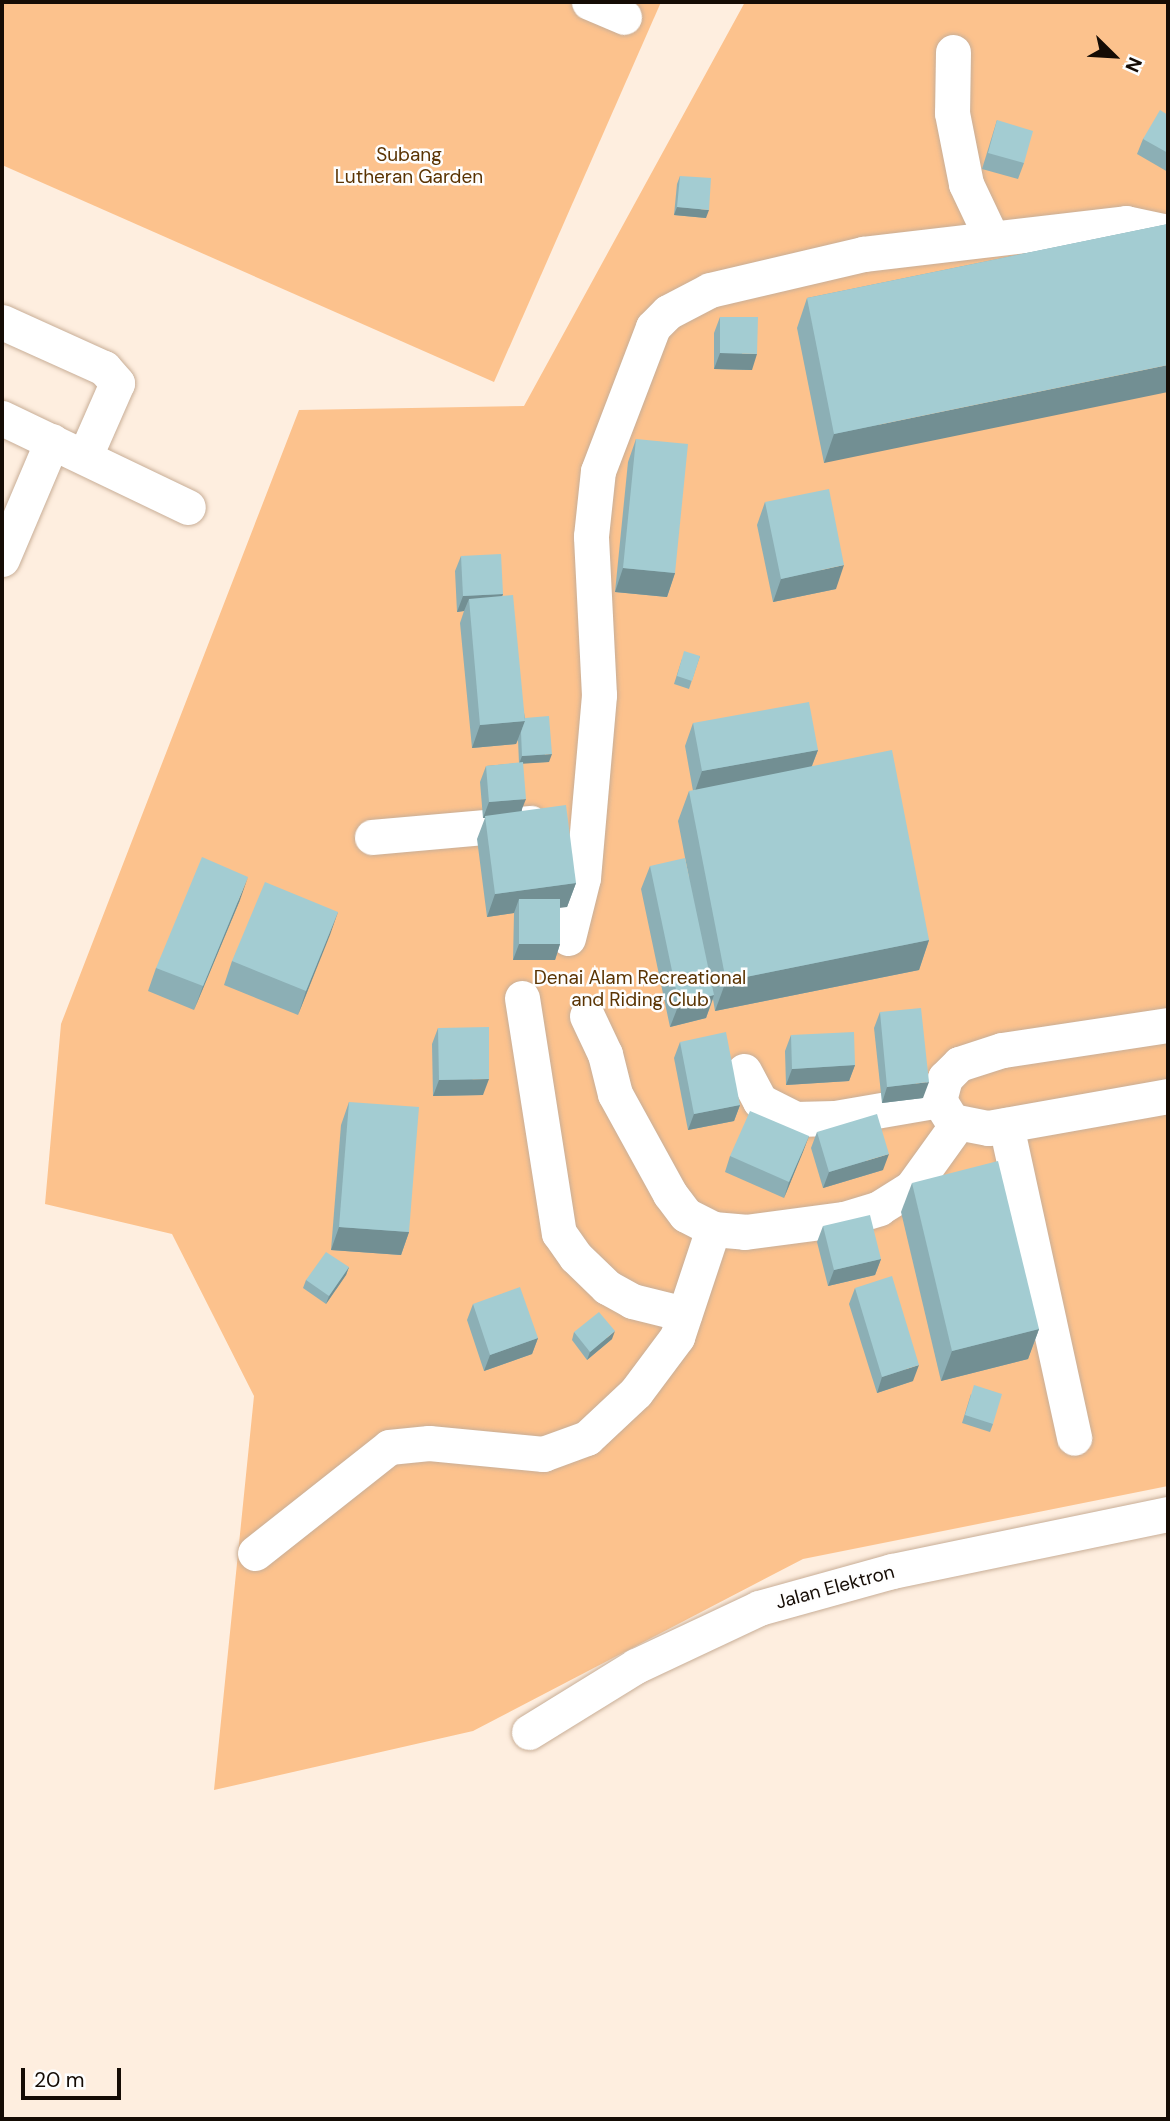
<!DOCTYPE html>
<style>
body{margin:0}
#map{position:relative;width:1170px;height:2121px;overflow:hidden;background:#feeedf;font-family:"DM Sans",sans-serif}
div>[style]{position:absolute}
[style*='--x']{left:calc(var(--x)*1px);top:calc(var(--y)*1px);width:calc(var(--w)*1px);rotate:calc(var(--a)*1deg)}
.green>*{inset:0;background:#fcc28d}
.roads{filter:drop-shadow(0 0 2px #c8ae97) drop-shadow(0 0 2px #c8ae97)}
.minor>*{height:35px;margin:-17.5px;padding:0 17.5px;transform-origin:17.5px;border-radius:17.5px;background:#fff}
.wall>*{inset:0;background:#8cafb5}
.shaded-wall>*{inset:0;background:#728f93}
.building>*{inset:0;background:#a3ccd2}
span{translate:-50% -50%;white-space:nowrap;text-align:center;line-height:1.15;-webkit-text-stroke:5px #fefefe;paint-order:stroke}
.park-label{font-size:19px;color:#5a3302}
.street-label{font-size:19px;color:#150c05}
.frame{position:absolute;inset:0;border:4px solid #150c05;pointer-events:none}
.north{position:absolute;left:1079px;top:21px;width:70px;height:70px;-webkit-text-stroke:5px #fefefe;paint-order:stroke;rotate:114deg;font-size:19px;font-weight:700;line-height:28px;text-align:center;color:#150c05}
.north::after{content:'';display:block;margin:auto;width:24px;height:32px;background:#150c05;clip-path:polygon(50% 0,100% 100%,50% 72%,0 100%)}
.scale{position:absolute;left:21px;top:2068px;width:100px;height:32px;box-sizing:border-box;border:4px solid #150c05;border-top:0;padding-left:9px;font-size:21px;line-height:24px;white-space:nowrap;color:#150c05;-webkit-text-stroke:5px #fefefe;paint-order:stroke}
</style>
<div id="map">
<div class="green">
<div style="clip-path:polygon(2px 2px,661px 2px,494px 382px,2px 165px)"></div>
<div style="clip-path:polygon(745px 2px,1168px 2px,1168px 1486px,803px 1559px,473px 1731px,214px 1790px,254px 1396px,172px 1234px,45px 1204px,61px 1024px,299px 410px,524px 406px)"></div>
</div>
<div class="roads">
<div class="minor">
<div style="--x:589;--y:2;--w:38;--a:23"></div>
<div style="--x:953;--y:52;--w:61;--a:90.9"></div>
<div style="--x:952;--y:113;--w:72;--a:78.8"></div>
<div style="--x:966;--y:184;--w:59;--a:64.7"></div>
<div style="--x:2;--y:322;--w:112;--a:24.3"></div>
<div style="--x:104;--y:368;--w:20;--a:49"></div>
<div style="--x:117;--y:383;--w:80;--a:113.7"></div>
<div style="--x:2;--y:418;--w:206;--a:25.6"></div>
<div style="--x:2;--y:559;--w:128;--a:-67"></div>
<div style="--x:372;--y:837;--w:159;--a:-5.1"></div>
<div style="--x:568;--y:938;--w:62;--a:-76"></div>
<div style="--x:583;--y:878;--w:184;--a:-85"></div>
<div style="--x:599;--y:695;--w:159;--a:-92.9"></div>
<div style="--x:591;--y:536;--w:65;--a:-83.9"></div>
<div style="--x:598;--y:471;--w:154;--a:-69.1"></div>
<div style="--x:653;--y:327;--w:21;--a:-45"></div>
<div style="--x:668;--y:312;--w:47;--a:-27.6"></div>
<div style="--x:710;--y:290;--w:157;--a:-13.2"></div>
<div style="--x:863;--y:254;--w:265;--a:-6.7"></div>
<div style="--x:1126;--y:223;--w:43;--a:12.1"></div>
<div style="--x:522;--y:998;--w:238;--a:81.1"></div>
<div style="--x:559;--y:1233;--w:29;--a:55"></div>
<div style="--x:576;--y:1257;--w:43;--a:44.1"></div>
<div style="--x:607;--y:1287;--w:29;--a:29"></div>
<div style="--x:632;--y:1301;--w:54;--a:14"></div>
<div style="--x:587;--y:1016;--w:42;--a:64.7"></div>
<div style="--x:605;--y:1054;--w:41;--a:76"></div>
<div style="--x:615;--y:1094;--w:114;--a:61.2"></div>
<div style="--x:670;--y:1194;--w:26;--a:53"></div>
<div style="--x:686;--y:1215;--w:30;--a:27"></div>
<div style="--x:713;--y:1229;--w:32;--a:5"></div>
<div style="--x:745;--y:1232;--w:100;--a:-7.5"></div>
<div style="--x:844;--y:1219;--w:37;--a:-17"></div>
<div style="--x:879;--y:1208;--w:39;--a:-32"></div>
<div style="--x:912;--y:1187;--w:79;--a:-54.3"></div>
<div style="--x:1168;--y:1025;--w:168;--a:171.4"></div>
<div style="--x:1002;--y:1050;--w:45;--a:162"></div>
<div style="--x:959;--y:1064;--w:20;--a:135"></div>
<div style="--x:945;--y:1078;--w:23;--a:105"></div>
<div style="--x:939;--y:1100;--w:25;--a:58"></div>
<div style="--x:952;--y:1121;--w:37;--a:11"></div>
<div style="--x:988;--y:1128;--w:183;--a:-10.1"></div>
<div style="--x:744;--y:1071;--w:34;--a:62"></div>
<div style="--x:760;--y:1101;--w:39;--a:27"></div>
<div style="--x:795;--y:1119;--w:40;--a:-1.4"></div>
<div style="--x:835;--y:1118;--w:106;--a:-9.8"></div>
<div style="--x:1006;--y:1125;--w:320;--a:77.7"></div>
<div style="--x:255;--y:1553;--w:171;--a:-38.3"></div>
<div style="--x:389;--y:1447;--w:40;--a:-5.7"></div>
<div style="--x:429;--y:1443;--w:115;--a:5.5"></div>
<div style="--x:543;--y:1454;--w:47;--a:-20"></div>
<div style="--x:587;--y:1438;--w:67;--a:-43.2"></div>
<div style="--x:636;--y:1392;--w:69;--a:-53.3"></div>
<div style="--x:677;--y:1337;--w:114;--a:-71.6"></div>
<div style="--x:529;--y:1732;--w:126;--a:-31.7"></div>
<div style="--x:636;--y:1666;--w:136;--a:-25.2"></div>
<div style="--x:759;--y:1608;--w:138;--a:-15.5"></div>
<div style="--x:892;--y:1571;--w:282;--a:-11.7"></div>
</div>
</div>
<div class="wall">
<div style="clip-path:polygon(1168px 115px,1168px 172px,1137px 154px,1143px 139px)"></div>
<div style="clip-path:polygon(997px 120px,1024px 163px,1018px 179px,982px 169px)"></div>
<div style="clip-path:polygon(680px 176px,706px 218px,674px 215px,677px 184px)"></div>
<div style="clip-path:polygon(1168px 224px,824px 463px,797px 328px,807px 298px)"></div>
<div style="clip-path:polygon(720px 317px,752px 370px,714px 369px,714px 333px)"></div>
<div style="clip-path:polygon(636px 439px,675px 573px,667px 597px,615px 592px,628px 462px)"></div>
<div style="clip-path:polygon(765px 502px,836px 589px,773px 602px,757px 525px)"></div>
<div style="clip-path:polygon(461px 556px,503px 594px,502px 596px,525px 718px,549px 762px,523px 763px,522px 811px,576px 883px,567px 907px,560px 907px,560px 944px,555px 960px,513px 960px,514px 913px,487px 917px,477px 839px,485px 818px,483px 818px,480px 782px,486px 766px,519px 763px,518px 740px,516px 744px,472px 748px,460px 623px,464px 611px,457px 612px,455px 571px)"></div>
<div style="clip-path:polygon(700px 656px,689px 689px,674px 684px,682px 659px)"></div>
<div style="clip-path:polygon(693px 723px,818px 750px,812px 766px,929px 940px,919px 970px,715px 1011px,713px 999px,706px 1018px,670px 1027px,641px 889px,650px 866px,689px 878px,678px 821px,689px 791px,693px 791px,685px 746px)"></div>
<div style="clip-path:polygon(240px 900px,194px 1010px,148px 991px,156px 968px)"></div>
<div style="clip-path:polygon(338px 912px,298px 1015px,224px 985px,232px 961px)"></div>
<div style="clip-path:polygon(880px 1012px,923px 1098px,882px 1103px,874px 1028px)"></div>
<div style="clip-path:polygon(438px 1028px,483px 1095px,433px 1096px,432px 1044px)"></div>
<div style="clip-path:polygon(791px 1035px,855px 1065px,849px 1081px,786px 1085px,785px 1051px)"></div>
<div style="clip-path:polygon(680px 1042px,740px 1105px,734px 1121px,688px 1130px,674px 1058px)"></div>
<div style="clip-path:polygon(349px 1102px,409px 1232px,401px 1255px,331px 1250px,341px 1125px)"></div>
<div style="clip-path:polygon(817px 1132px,883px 1170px,823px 1188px,811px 1148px)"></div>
<div style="clip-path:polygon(809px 1136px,784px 1198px,725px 1172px,730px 1156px)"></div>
<div style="clip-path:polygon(912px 1183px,1039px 1329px,1028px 1359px,941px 1381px,901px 1212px)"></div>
<div style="clip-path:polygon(823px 1226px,881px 1259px,875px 1275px,828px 1286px,817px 1242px)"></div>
<div style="clip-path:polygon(349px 1267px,346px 1275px,326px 1304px,303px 1288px,306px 1280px)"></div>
<div style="clip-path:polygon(855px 1288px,913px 1381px,877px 1393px,849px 1304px)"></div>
<div style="clip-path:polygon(473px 1304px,538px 1338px,532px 1354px,484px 1371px,467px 1320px)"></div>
<div style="clip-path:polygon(574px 1332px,612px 1339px,587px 1360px,572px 1340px)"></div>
<div style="clip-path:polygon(971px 1394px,993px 1424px,990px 1432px,962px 1423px)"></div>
</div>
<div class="shaded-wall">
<div style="clip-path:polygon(677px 207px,709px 210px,706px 218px,674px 215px)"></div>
<div style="clip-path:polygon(720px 353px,757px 354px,752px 370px,714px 369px)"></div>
<div style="clip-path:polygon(1168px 365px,1168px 392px,824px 463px,834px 434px)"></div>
<div style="clip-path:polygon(844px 565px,836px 589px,773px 602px,781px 579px)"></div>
<div style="clip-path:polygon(623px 568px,675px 573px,667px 597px,615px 592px)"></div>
<div style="clip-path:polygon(503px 594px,497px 610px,469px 599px,464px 611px,457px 612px,463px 596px)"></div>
<div style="clip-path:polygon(525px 721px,516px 744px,472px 748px,480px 725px)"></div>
<div style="clip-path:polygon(818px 750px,809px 773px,694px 794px,702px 771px)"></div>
<div style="clip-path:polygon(552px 754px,549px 762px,519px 764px,522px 756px)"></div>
<div style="clip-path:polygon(526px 799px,520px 814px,483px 818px,489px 802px)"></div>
<div style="clip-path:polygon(248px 877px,240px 900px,194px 1010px,203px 986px)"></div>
<div style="clip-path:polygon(576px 883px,567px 907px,519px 913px,519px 899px,514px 913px,487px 917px,495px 894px)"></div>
<div style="clip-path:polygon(338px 912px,330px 935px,298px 1015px,306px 991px)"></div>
<div style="clip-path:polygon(929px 940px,919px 970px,715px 1011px,726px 981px)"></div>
<div style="clip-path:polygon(519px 944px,560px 944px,555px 960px,513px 960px)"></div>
<div style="clip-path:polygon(714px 995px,706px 1018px,670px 1027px,679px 1004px)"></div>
<div style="clip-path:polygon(855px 1065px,849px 1081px,786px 1085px,792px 1069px)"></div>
<div style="clip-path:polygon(489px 1079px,483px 1095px,433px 1096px,439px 1080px)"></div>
<div style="clip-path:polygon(929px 1082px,923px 1098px,882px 1103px,887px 1087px)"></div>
<div style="clip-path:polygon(740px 1105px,734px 1121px,688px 1130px,694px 1114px)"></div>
<div style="clip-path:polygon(809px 1136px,803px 1152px,784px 1198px,789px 1182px)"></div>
<div style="clip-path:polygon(889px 1154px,883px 1170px,823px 1188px,829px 1172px)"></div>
<div style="clip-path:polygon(339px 1227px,409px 1232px,401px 1255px,331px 1250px)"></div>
<div style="clip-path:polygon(881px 1259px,875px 1275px,828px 1286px,834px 1270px)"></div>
<div style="clip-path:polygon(349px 1267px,346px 1275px,326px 1304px,329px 1296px)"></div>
<div style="clip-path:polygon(1039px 1329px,1028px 1359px,941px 1381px,952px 1351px)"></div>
<div style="clip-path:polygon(615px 1331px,612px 1339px,587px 1360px,590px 1352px)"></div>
<div style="clip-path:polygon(538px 1338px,532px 1354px,484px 1371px,490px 1355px)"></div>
<div style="clip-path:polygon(919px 1365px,913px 1381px,877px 1393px,882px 1377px)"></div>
</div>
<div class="building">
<div style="clip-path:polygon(1160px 110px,1168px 115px,1168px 153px,1143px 139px)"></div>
<div style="clip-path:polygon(997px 120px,1033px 131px,1024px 163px,988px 153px)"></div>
<div style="clip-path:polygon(680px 176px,711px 178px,709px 210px,677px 207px)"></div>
<div style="clip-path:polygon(1168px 224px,1168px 365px,834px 434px,807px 298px)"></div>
<div style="clip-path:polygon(720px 317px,758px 317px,757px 354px,720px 353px)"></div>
<div style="clip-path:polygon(636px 439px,688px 444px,675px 573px,623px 568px)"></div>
<div style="clip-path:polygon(829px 489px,844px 565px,781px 579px,765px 502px)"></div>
<div style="clip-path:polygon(501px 554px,503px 594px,463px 596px,461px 556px)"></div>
<div style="clip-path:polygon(513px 595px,525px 721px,480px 725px,469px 599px)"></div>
<div style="clip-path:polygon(684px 651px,700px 656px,692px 681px,677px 676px)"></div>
<div style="clip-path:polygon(809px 702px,818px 750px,702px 771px,693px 723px)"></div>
<div style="clip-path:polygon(549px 716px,552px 754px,522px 756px,521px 732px,525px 721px,525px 718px)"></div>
<div style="clip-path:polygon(892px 750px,929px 940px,726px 981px,689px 791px)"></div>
<div style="clip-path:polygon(523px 762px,526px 799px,489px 802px,486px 766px)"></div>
<div style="clip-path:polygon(566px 805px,576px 883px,495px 894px,485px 816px)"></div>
<div style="clip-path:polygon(202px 857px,248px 877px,203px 986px,156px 968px)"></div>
<div style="clip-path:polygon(685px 858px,714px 995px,679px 1004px,650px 866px)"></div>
<div style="clip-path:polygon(265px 882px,338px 912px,306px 991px,232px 961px)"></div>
<div style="clip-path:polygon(519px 899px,560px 899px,560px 944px,519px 944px)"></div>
<div style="clip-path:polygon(921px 1008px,929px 1082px,887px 1087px,880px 1012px)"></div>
<div style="clip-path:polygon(489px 1027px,489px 1079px,439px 1080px,438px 1028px)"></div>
<div style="clip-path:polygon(726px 1032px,740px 1105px,694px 1114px,680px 1042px)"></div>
<div style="clip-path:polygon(854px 1032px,855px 1065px,792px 1069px,791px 1035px)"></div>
<div style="clip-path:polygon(349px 1102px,419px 1107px,409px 1232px,339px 1227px)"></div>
<div style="clip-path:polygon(750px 1111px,809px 1136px,789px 1182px,730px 1156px)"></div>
<div style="clip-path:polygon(877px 1114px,889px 1154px,829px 1172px,817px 1132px)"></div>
<div style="clip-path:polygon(998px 1161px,1039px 1329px,952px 1351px,912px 1183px)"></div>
<div style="clip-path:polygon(870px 1215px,881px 1259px,834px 1270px,823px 1226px)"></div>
<div style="clip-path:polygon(326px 1252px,349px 1267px,329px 1296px,306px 1280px)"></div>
<div style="clip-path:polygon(892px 1276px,919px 1365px,882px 1377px,855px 1288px)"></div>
<div style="clip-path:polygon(520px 1287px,538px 1338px,490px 1355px,473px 1304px)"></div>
<div style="clip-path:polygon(599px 1312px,615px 1331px,590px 1352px,574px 1332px)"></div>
<div style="clip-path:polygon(974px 1385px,1002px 1394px,993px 1424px,965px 1415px)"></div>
</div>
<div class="park-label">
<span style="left:409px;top:166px">Subang<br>Lutheran Garden</span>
<span style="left:640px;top:989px">Denai Alam Recreational<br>and Riding Club</span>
</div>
<div class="street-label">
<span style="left:835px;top:1587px;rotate:-15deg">Jalan Elektron</span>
</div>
<div class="frame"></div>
<div class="north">N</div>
<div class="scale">20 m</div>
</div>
